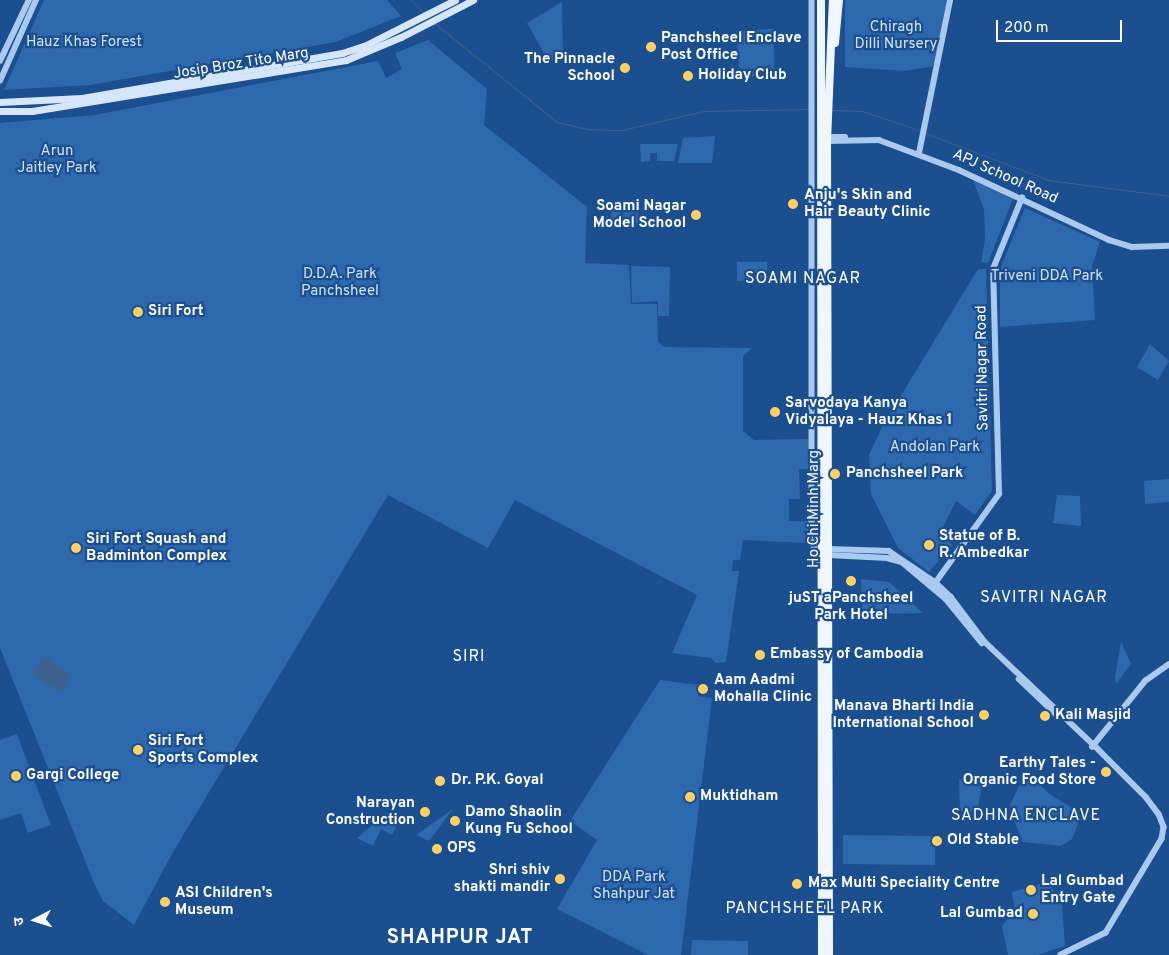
<!DOCTYPE html>
<meta charset="utf-8">
<style>
body{margin:0}
#map{position:relative;width:1169px;height:955px;overflow:hidden;background:#1b4f8f;font-family:Overpass,"Noto Sans Devanagari",sans-serif}
div>[style]{position:absolute}
[style*='--x']{left:calc(var(--x)*1px);top:calc(var(--y)*1px);width:calc(var(--w)*1px);rotate:calc(var(--a)*1deg)}
.green>*{inset:0;background:#2e69ad}
.water>*{inset:0;background:#3c6290}
.stream>*{height:1px;margin:-0.5px;padding:0 0.5px;transform-origin:0.5px;border-radius:0.5px;background:#3c6290}
.tertiary>*{height:5.5px;margin:-2.75px;padding:0 2.75px;transform-origin:2.75px;border-radius:2.75px;background:#a9c9ee}
.secondary>*{height:7px;margin:-3.5px;padding:0 3.5px;transform-origin:3.5px;border-radius:3.5px;background:#d6e6fa}
.primary>*{height:8px;margin:-4px;padding:0 4px;transform-origin:4px;border-radius:4px;background:#f0f6ff}
.dots>*{width:14px;height:14px;translate:-50% -50%;box-sizing:border-box;border:2px solid #1b4f8f;border-radius:50%}
span{translate:-50% -50%;white-space:nowrap;text-align:center;line-height:1.15;-webkit-text-stroke:4.5px #1b4f8f;paint-order:stroke}
.park-label{font-size:15px;color:#cfe3fa}
.poi-label{font-size:15px;color:#fff;font-weight:700}
.left{translate:0 -50%;text-align:left}
.right{translate:-100% -50%;text-align:right}
.street-label{font-size:15px;color:#fff}
.neighbourhood-label{font-size:16px;color:#fff;letter-spacing:1px}
.district-label{font-size:20px;color:#fff;font-weight:700;letter-spacing:1px}
.north{position:absolute;left:10px;top:895px;width:50px;height:50px;-webkit-text-stroke:4px #1b4f8f;paint-order:stroke;rotate:265deg;font-size:14px;font-weight:700;line-height:20px;text-align:center;color:#fff}
.north::after{content:'';display:block;margin:auto;width:18px;height:22px;background:#fff;clip-path:polygon(50% 0,100% 100%,50% 72%,0 100%)}
.scale{position:absolute;left:996px;top:20px;width:126px;height:22px;box-sizing:border-box;border:2px solid #fff;border-top:0;padding-left:6px;font-size:15px;line-height:18px;white-space:nowrap;color:#fff;-webkit-text-stroke:4px #1b4f8f;paint-order:stroke}
</style>
<div id="map">
<div class="green">
<div style="clip-path:polygon(44px 0,387px 0,401px 16px,336px 42px,90px 85px,4px 90px)"></div>
<div style="clip-path:polygon(845px 0,948px 0,935px 66px,904px 71px,845px 67px)"></div>
<div style="clip-path:polygon(562px 2px,563px 59px,548px 60px,527px 23px)"></div>
<div style="clip-path:polygon(773px 29px,775px 75px,740px 77px,736px 31px)"></div>
<div style="clip-path:polygon(428px 40px,487px 89px,484px 125px,587px 207px,585px 263px,629px 265px,631px 304px,657px 304px,658px 342px,664px 347px,752px 348px,743px 356px,743px 431px,754px 440px,808px 439px,809px 469px,799px 469px,800px 499px,789px 499px,789px 521px,808px 521px,808px 543px,743px 540px,740px 560px,733px 560px,732px 571px,739px 571px,726px 662px,716px 663px,711px 658px,672px 653px,697px 595px,515px 500px,488px 548px,388px 495px,173px 852px,134px 925px,103px 901px,94px 883px,0 648px,0 123px,94px 115px,378px 61px,386px 78px,402px 69px,395px 53px)"></div>
<div style="clip-path:polygon(715px 136px,712px 163px,678px 163px,683px 138px)"></div>
<div style="clip-path:polygon(640px 144px,678px 144px,674px 161px,657px 161px,657px 153px,650px 153px,650px 161px,641px 162px)"></div>
<div style="clip-path:polygon(973px 180px,1013px 199px,988px 263px,981px 262px,985px 240px,984px 209px)"></div>
<div style="clip-path:polygon(611px 207px,638px 207px,638px 225px,611px 224px)"></div>
<div style="clip-path:polygon(1025px 208px,1100px 242px,1092px 266px,1095px 320px,1000px 327px,1000px 269px)"></div>
<div style="clip-path:polygon(737px 262px,767px 262px,767px 281px,737px 281px)"></div>
<div style="clip-path:polygon(631px 266px,670px 267px,669px 316px,658px 316px,658px 301px,632px 303px)"></div>
<div style="clip-path:polygon(978px 269px,986px 269px,992px 491px,975px 515px,956px 501px,940px 533px,952px 545px,929px 572px,898px 548px,871px 494px,869px 455px,883px 425px)"></div>
<div style="clip-path:polygon(1150px 344px,1169px 361px,1158px 380px,1137px 367px)"></div>
<div style="clip-path:polygon(1169px 479px,1169px 502px,1145px 504px,1144px 481px)"></div>
<div style="clip-path:polygon(1057px 495px,1080px 496px,1081px 526px,1053px 523px)"></div>
<div style="clip-path:polygon(861px 579px,889px 582px,923px 613px,862px 614px)"></div>
<div style="clip-path:polygon(1121px 642px,1131px 664px,1116px 684px,1115px 677px)"></div>
<div style="clip-path:polygon(660px 680px,699px 685px,698px 696px,712px 698px,681px 955px,648px 955px,557px 909px,597px 840px,570px 821px)"></div>
<div style="clip-path:polygon(17px 734px,51px 825px,28px 833px,21px 813px,0 820px,0 740px)"></div>
<div style="clip-path:polygon(1031px 777px,1051px 795px,1082px 814px,1072px 839px,1061px 846px,1023px 842px,1015px 823px,1010px 805px,1019px 786px)"></div>
<div style="clip-path:polygon(959px 779px,983px 781px,977px 812px,960px 811px)"></div>
<div style="clip-path:polygon(453px 809px,429px 841px,416px 835px)"></div>
<div style="clip-path:polygon(388px 812px,396px 827px,392px 835px,381px 829px,373px 846px,357px 838px)"></div>
<div style="clip-path:polygon(843px 835px,935px 836px,935px 865px,843px 864px)"></div>
<div style="clip-path:polygon(1040px 884px,1051px 887px,1062px 905px,1065px 946px,1037px 955px,1008px 955px,1002px 926px,1015px 910px,1012px 892px)"></div>
<div style="clip-path:polygon(692px 940px,748px 941px,748px 955px,691px 955px)"></div>
</div>
<div class="water">
<div style="clip-path:polygon(44px 656px,72px 674px,61px 692px,32px 674px)"></div>
</div>
<div class="stream">
<div style="--x:411;--y:0;--w:18;--a:45"></div>
<div style="--x:434;--y:23;--w:158;--a:38.8"></div>
<div style="--x:557;--y:122;--w:31;--a:13"></div>
<div style="--x:587;--y:129;--w:35;--a:2"></div>
<div style="--x:622;--y:130;--w:84;--a:-13"></div>
<div style="--x:704;--y:111;--w:105;--a:-1.1"></div>
<div style="--x:831;--y:110;--w:31;--a:2"></div>
<div style="--x:862;--y:111;--w:62;--a:18.7"></div>
<div style="--x:925;--y:133;--w:132;--a:20.9"></div>
<div style="--x:1048;--y:180;--w:122;--a:7.5"></div>
</div>
<div class="tertiary">
<div style="--x:812;--y:0;--w:521;--a:90"></div>
<div style="--x:812;--y:521;--w:35;--a:85"></div>
<div style="--x:815;--y:556;--w:11;--a:56"></div>
<div style="--x:0;--y:61;--w:68;--a:-64.6"></div>
<div style="--x:0;--y:81;--w:89;--a:-66"></div>
<div style="--x:827;--y:137;--w:18;--a:0"></div>
<div style="--x:827;--y:141;--w:52;--a:-1.1"></div>
<div style="--x:879;--y:140;--w:85;--a:20.6"></div>
<div style="--x:959;--y:170;--w:166;--a:25"></div>
<div style="--x:1109;--y:240;--w:24;--a:17"></div>
<div style="--x:1132;--y:247;--w:37;--a:-2"></div>
<div style="--x:919;--y:153;--w:156;--a:-78.5"></div>
<div style="--x:829;--y:549;--w:60;--a:1.9"></div>
<div style="--x:889;--y:551;--w:55;--a:34"></div>
<div style="--x:935;--y:582;--w:22;--a:43"></div>
<div style="--x:951;--y:597;--w:56;--a:52.9"></div>
<div style="--x:985;--y:642;--w:150;--a:43.4"></div>
<div style="--x:1094;--y:745;--w:74;--a:45"></div>
<div style="--x:1146;--y:797;--w:21;--a:53"></div>
<div style="--x:1159;--y:814;--w:14;--a:69"></div>
<div style="--x:1164;--y:827;--w:12;--a:99"></div>
<div style="--x:1162;--y:839;--w:109;--a:120.8"></div>
<div style="--x:1106;--y:933;--w:50;--a:153.9"></div>
<div style="--x:829;--y:555;--w:58;--a:3"></div>
<div style="--x:887;--y:558;--w:16;--a:15"></div>
<div style="--x:902;--y:562;--w:57;--a:40.1"></div>
<div style="--x:946;--y:599;--w:57;--a:50.7"></div>
<div style="--x:933;--y:586;--w:113;--a:-54.3"></div>
<div style="--x:999;--y:494;--w:225;--a:-91.5"></div>
<div style="--x:993;--y:269;--w:77;--a:-67.8"></div>
<div style="--x:1019;--y:679;--w:51;--a:43.4"></div>
<div style="--x:1092;--y:747;--w:85;--a:-51.2"></div>
<div style="--x:1145;--y:681;--w:29;--a:-35"></div>
</div>
<div class="secondary">
<div style="--x:0;--y:102;--w:82;--a:-2.8"></div>
<div style="--x:82;--y:98;--w:264;--a:-9.8"></div>
<div style="--x:342;--y:53;--w:23;--a:-18"></div>
<div style="--x:364;--y:46;--w:102;--a:-26.8"></div>
<div style="--x:0;--y:111;--w:32;--a:0"></div>
<div style="--x:32;--y:111;--w:318;--a:-9.2"></div>
<div style="--x:346;--y:60;--w:60;--a:-22.7"></div>
<div style="--x:401;--y:37;--w:81;--a:-27.2"></div>
</div>
<div class="primary">
<div style="--x:821;--y:0;--w:955;--a:89.94"></div>
<div style="--x:835;--y:43;--w:43;--a:-84.7"></div>
<div style="--x:829;--y:955;--w:814;--a:-90.14"></div>
<div style="--x:827;--y:141;--w:141;--a:-87.6"></div>
</div>
<div class="dots">
<div style="left:651px;top:47px;background:#ffd166"></div>
<div style="left:625px;top:68px;background:#ffd166"></div>
<div style="left:688px;top:76px;background:#ffd166"></div>
<div style="left:793px;top:204px;background:#ffd166"></div>
<div style="left:696px;top:215px;background:#ffd166"></div>
<div style="left:138px;top:312px;background:#ffd166"></div>
<div style="left:775px;top:412px;background:#ffd166"></div>
<div style="left:835px;top:474px;background:#ffd166"></div>
<div style="left:929px;top:545px;background:#ffd166"></div>
<div style="left:76px;top:548px;background:#ffd166"></div>
<div style="left:851px;top:581px;background:#ffd166"></div>
<div style="left:760px;top:655px;background:#ffd166"></div>
<div style="left:703px;top:689px;background:#ffd166"></div>
<div style="left:984px;top:715px;background:#ffd166"></div>
<div style="left:1045px;top:716px;background:#ffd166"></div>
<div style="left:138px;top:750px;background:#ffd166"></div>
<div style="left:1106px;top:772px;background:#ffd166"></div>
<div style="left:16px;top:776px;background:#ffd166"></div>
<div style="left:440px;top:781px;background:#ffd166"></div>
<div style="left:690px;top:797px;background:#ffd166"></div>
<div style="left:425px;top:812px;background:#ffd166"></div>
<div style="left:455px;top:821px;background:#ffd166"></div>
<div style="left:937px;top:841px;background:#ffd166"></div>
<div style="left:437px;top:849px;background:#ffd166"></div>
<div style="left:560px;top:879px;background:#ffd166"></div>
<div style="left:797px;top:884px;background:#ffd166"></div>
<div style="left:1031px;top:890px;background:#ffd166"></div>
<div style="left:165px;top:902px;background:#ffd166"></div>
<div style="left:1033px;top:914px;background:#ffd166"></div>
</div>
<div class="park-label">
<span style="left:896px;top:36px">Chiragh<br>Dilli Nursery</span>
<span style="left:84px;top:43px">Hauz Khas Forest</span>
<span style="left:57px;top:160px">Arun<br>Jaitley Park</span>
<span style="left:340px;top:283px">D.D.A. Park<br>Panchsheel</span>
<span style="left:1047px;top:277px">Triveni DDA Park</span>
<span style="left:935px;top:448px">Andolan Park</span>
<span style="left:634px;top:886px">DDA Park<br>Shahpur Jat</span>
</div>
<div class="poi-label">
<span class="left" style="left:661px;top:47px">Panchsheel Enclave<br>Post Office</span>
<span class="right" style="left:615px;top:68px">The Pinnacle<br>School</span>
<span class="left" style="left:698px;top:76px">Holiday Club</span>
<span class="left" style="left:804px;top:204px">Anju's Skin and<br>Hair Beauty Clinic</span>
<span class="right" style="left:686px;top:215px">Soami Nagar<br>Model School</span>
<span class="left" style="left:148px;top:312px">Siri Fort</span>
<span class="left" style="left:785px;top:412px">Sarvodaya Kanya<br>Vidyalaya - Hauz Khas 1</span>
<span class="left" style="left:846px;top:474px">Panchsheel Park</span>
<span class="left" style="left:939px;top:545px">Statue of B.<br>R. Ambedkar</span>
<span class="left" style="left:86px;top:548px">Siri Fort Squash and<br>Badminton Complex</span>
<span style="left:851px;top:607px">juST aPanchsheel<br>Park Hotel</span>
<span class="left" style="left:770px;top:655px">Embassy of Cambodia</span>
<span class="left" style="left:714px;top:689px">Aam Aadmi<br>Mohalla Clinic</span>
<span class="right" style="left:974px;top:715px">Manava Bharti India<br>International School</span>
<span class="left" style="left:1055px;top:716px">Kali Masjid</span>
<span class="left" style="left:148px;top:750px">Siri Fort<br>Sports Complex</span>
<span class="right" style="left:1096px;top:772px">Earthy Tales -<br>Organic Food Store</span>
<span class="left" style="left:26px;top:776px">Gargi College</span>
<span class="left" style="left:451px;top:781px">Dr. P.K. Goyal</span>
<span class="left" style="left:700px;top:797px">Muktidham</span>
<span class="right" style="left:415px;top:812px">Narayan<br>Construction</span>
<span class="left" style="left:465px;top:821px">Damo Shaolin<br>Kung Fu School</span>
<span class="left" style="left:947px;top:841px">Old Stable</span>
<span class="left" style="left:447px;top:849px">OPS</span>
<span class="right" style="left:550px;top:879px">Shri shiv<br>shakti mandir</span>
<span class="left" style="left:1041px;top:890px">Lal Gumbad<br>Entry Gate</span>
<span class="left" style="left:808px;top:884px">Max Multi Speciality Centre</span>
<span class="left" style="left:175px;top:902px">ASI Children's<br>Museum</span>
<span class="right" style="left:1023px;top:914px">Lal Gumbad</span>
</div>
<div class="street-label">
<span style="left:241px;top:64px;rotate:-9deg">Josip Broz Tito Marg</span>
<span style="left:1005px;top:177px;rotate:24deg">APJ School Road</span>
<span style="left:983px;top:368px;rotate:-91deg">Savitri Nagar Road</span>
<span style="left:815px;top:509px;rotate:-90deg">Ho Chi Minh Marg</span>
</div>
<div class="neighbourhood-label">
<span style="left:803px;top:279px">SOAMI NAGAR</span>
<span style="left:1044px;top:598px">SAVITRI NAGAR</span>
<span style="left:469px;top:657px">SIRI</span>
<span style="left:1026px;top:816px">SADHNA ENCLAVE</span>
<span style="left:805px;top:909px">PANCHSHEEL PARK</span>
</div>
<div class="district-label">
<span style="left:460px;top:938px">SHAHPUR JAT</span>
</div>
<div class="north">उ</div>
<div class="scale">200 m</div>
</div>
